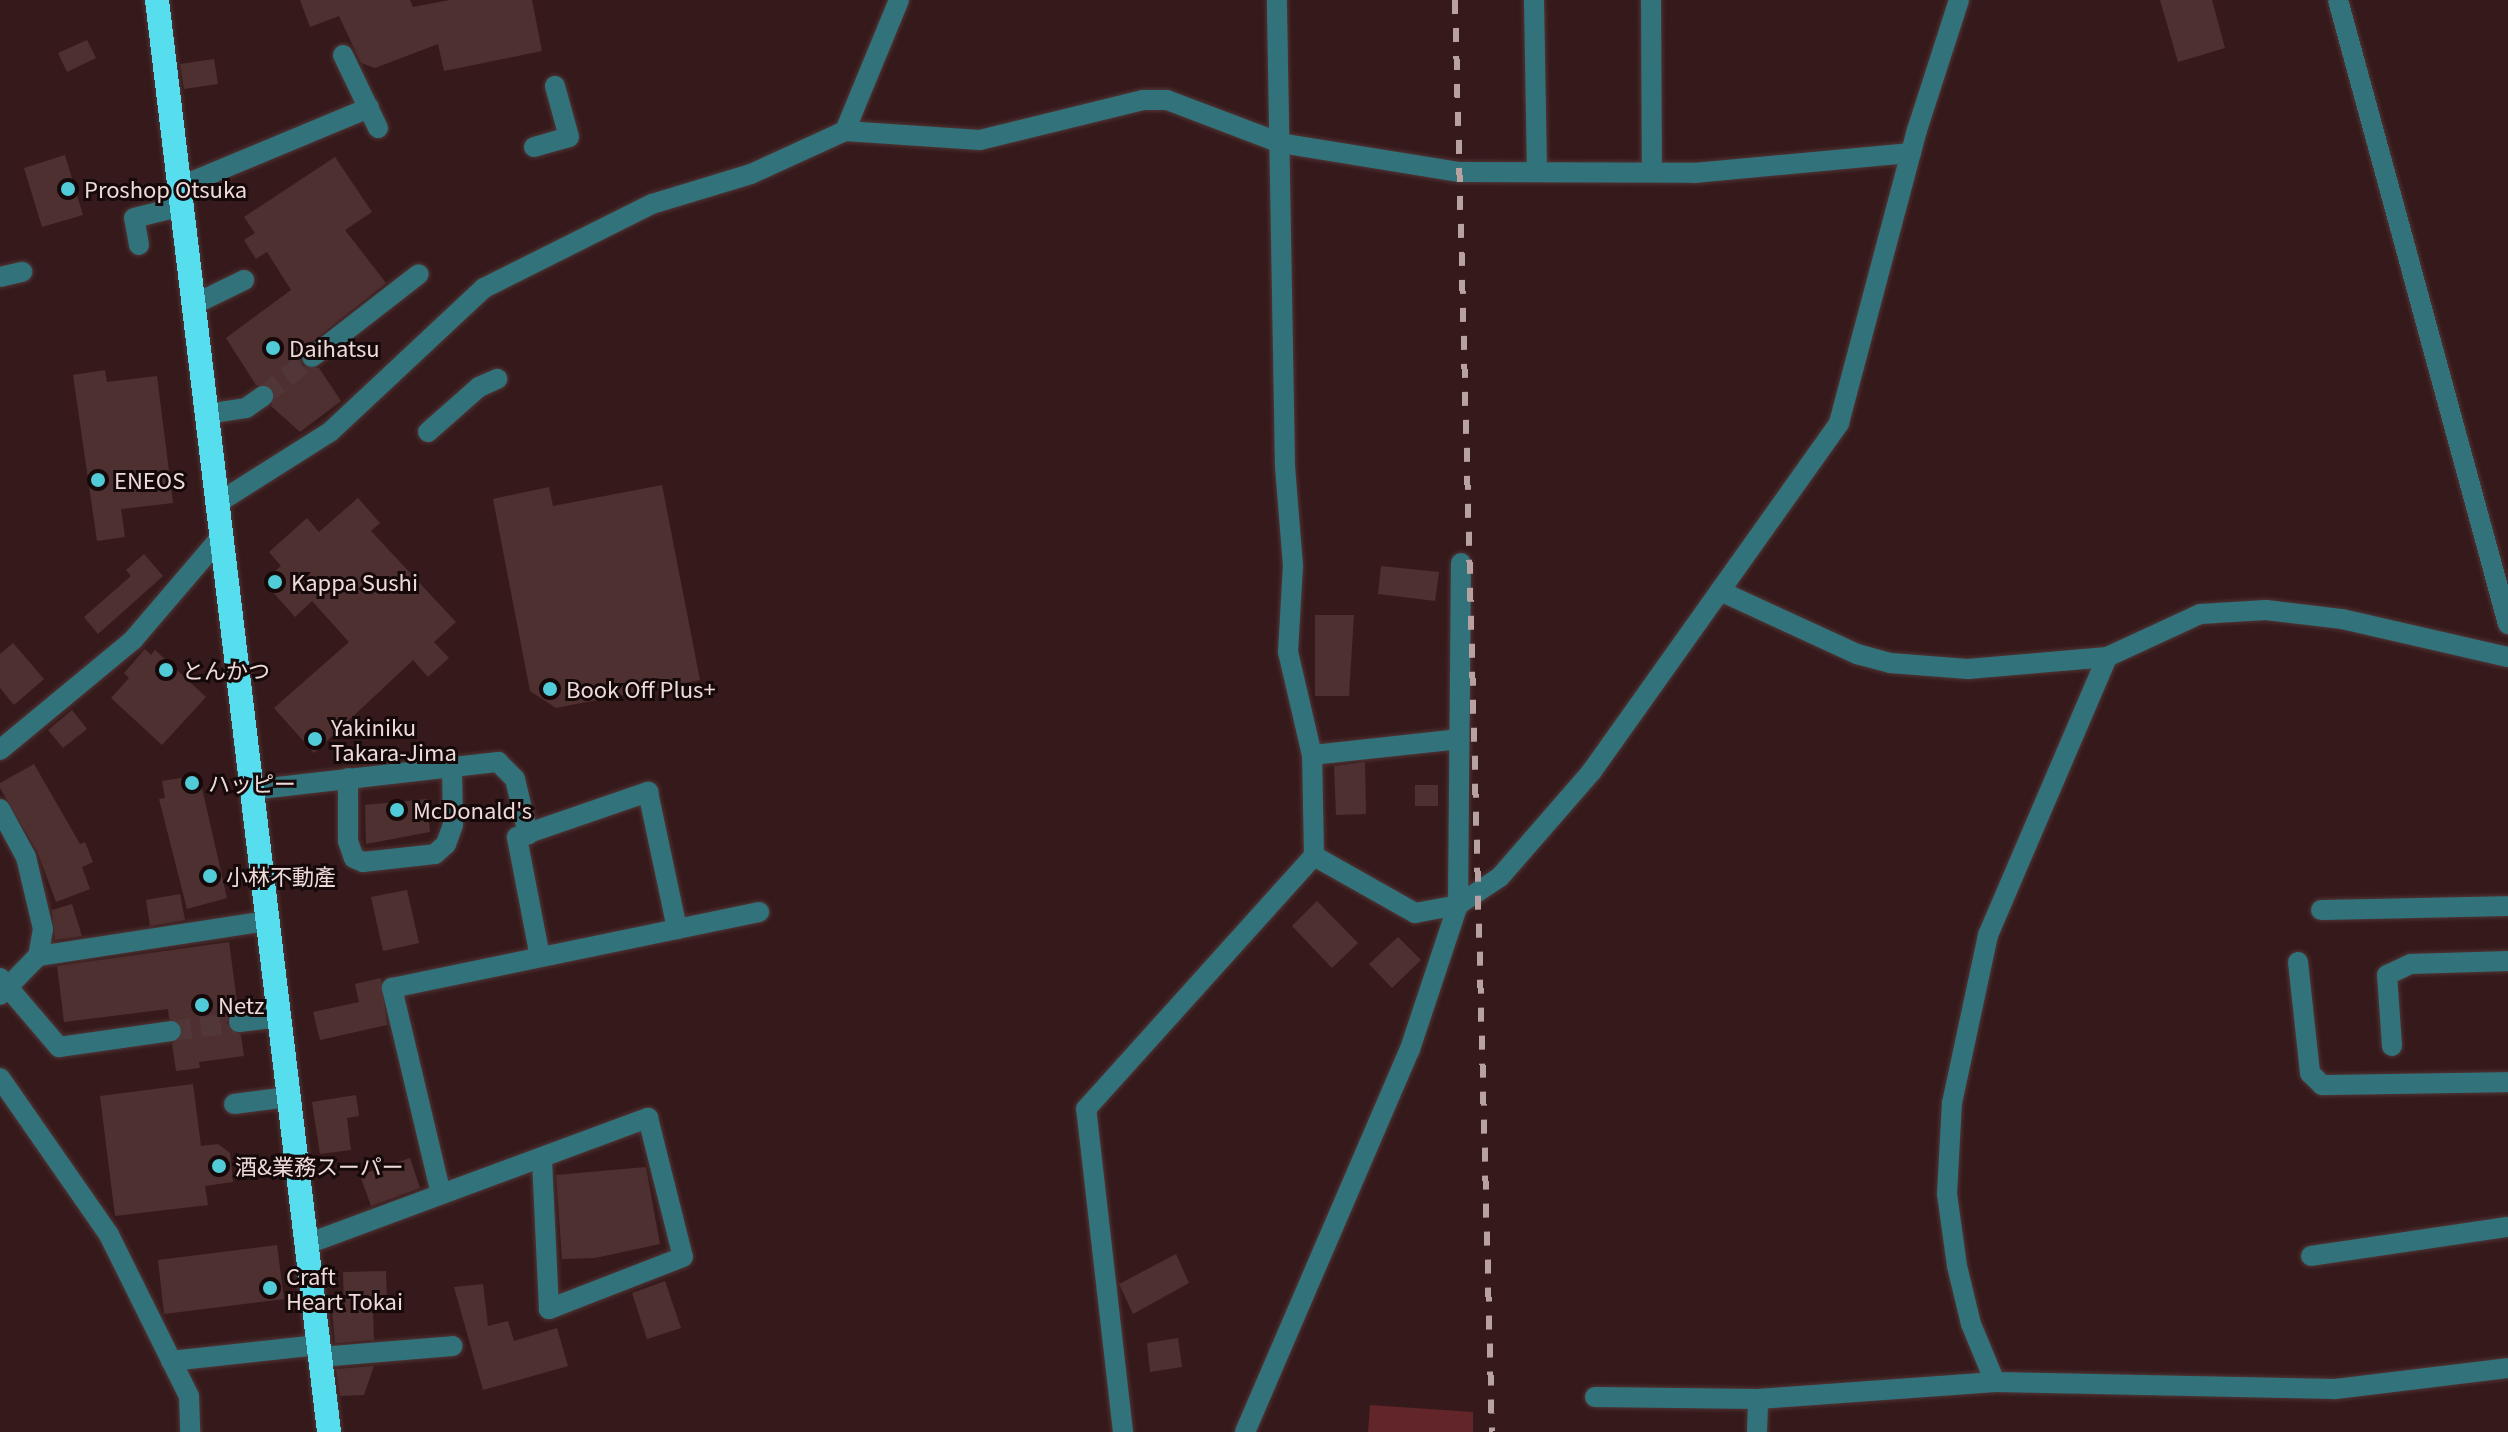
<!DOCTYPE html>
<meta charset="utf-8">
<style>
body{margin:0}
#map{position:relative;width:2508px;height:1432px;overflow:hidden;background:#361a1b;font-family:Georgia,"Noto Sans JP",serif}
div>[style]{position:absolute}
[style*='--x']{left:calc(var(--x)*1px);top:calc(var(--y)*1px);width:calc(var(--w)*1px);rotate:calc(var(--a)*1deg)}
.green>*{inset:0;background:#62262a}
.building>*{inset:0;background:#4f3031}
.minor-tunnel>*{height:20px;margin-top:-10px;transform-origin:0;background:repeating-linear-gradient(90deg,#523738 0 20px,transparent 0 30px)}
.roads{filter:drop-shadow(0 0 2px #503536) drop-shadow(0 0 2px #503536)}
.minor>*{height:20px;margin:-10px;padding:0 10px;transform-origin:10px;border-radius:10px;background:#32737b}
.highway>*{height:24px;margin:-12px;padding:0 12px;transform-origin:12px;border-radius:12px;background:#56deee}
.rail>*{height:6px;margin-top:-3px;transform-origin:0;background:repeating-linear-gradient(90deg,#b8a1a1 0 14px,transparent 0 28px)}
.dots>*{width:22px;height:22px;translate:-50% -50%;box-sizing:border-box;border:4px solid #150909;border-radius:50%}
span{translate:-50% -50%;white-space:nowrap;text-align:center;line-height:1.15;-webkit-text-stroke:6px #150909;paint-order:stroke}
.poi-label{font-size:22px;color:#efdada}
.left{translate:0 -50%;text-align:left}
</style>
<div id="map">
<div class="green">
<div style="clip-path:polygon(1370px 1405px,1473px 1412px,1473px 1432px,1368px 1432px)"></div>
</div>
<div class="building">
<div style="clip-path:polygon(300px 0,410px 0,413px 7px,450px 0,532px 0,542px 51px,444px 71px,438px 44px,375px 68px,361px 63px,339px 16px,310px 27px)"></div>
<div style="clip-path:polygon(2160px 0,2212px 0,2225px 48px,2178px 62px)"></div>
<div style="clip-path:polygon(87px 40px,96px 58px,67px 72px,58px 53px)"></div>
<div style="clip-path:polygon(214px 59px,218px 84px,184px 89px,180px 64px)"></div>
<div style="clip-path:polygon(65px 155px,83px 215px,42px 227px,24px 168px)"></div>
<div style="clip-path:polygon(335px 157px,372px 212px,345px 230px,386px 283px,300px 351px,302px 366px,319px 368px,341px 401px,300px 432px,271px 406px,274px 389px,256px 385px,226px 338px,291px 290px,267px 252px,256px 259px,244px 240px,255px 233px,244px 217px)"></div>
<div style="clip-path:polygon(105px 370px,107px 382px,157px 376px,173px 503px,121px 509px,125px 537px,97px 541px,73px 375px)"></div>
<div style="clip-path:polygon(662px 485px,700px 680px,556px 708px,530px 691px,493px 499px,549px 487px,553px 506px)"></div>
<div style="clip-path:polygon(358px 498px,380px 523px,371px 531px,456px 622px,434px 642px,449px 658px,428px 677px,413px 660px,314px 753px,274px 708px,349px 642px,312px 601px,295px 617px,263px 581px,281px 566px,269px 552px,307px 518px,319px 532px)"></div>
<div style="clip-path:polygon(144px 554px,163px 576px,98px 634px,84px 617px,131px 576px,126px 570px)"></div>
<div style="clip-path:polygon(1381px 566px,1439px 572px,1435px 601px,1378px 594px)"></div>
<div style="clip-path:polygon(1315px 615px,1354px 615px,1349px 696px,1315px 696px)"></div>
<div style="clip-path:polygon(13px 643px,44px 679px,14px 705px,0 688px,0 654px)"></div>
<div style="clip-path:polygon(145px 649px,151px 655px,155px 650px,206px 697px,162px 745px,111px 698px,129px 678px,124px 673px)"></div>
<div style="clip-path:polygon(72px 710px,87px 729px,63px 748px,48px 730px)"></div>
<div style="clip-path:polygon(1365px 762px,1366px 814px,1336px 815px,1334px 766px)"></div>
<div style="clip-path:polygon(34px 764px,80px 844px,85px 842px,93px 862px,82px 867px,90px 889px,56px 902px,37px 851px,0 788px,0 783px)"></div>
<div style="clip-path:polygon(199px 775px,227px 898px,187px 909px,159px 799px,165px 798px,162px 781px)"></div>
<div style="clip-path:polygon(1415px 785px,1438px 785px,1438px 806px,1415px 806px)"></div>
<div style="clip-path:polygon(427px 799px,430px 832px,366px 844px,365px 805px)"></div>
<div style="clip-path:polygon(407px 890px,419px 943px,383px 951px,371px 897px)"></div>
<div style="clip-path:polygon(180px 894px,185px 920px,150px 926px,146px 900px)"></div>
<div style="clip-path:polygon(1317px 901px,1358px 943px,1332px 968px,1292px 926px)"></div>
<div style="clip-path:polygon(72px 904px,82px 936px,55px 940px,52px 910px)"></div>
<div style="clip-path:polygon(1398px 937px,1421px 960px,1392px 988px,1369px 964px)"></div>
<div style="clip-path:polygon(229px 942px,238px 1009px,226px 1023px,241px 1035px,244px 1056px,199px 1062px,200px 1068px,176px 1071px,172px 1044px,184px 1030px,169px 1018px,168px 1009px,64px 1022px,57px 966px)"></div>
<div style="clip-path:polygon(381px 978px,387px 1025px,320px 1040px,313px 1012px,359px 1002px,355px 984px)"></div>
<div style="clip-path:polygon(193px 1084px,201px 1146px,218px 1144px,230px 1153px,233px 1182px,205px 1186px,208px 1205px,115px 1216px,100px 1096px)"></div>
<div style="clip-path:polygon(356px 1095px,359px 1116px,347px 1118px,351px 1150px,320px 1154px,312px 1102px)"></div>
<div style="clip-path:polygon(410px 1158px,420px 1188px,371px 1206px,360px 1175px)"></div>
<div style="clip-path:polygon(646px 1167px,660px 1244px,595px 1258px,562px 1259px,556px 1175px)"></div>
<div style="clip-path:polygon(277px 1245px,284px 1299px,164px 1314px,158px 1260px)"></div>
<div style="clip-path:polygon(1176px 1254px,1189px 1283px,1133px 1314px,1119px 1284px)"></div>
<div style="clip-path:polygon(386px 1271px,387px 1309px,373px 1309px,374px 1340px,335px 1343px,332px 1310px,344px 1310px,343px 1272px)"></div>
<div style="clip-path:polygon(665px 1281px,681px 1328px,647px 1339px,632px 1293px)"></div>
<div style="clip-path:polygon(483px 1284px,488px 1326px,508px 1321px,514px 1341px,557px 1328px,568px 1366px,483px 1390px,454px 1287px)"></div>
<div style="clip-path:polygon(1178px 1338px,1182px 1367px,1150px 1372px,1147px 1343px)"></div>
<div style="clip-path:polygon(374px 1366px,364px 1395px,340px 1396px,336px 1369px)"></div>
</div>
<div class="minor-tunnel">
<div style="--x:263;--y:396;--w:63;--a:-38.5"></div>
<div style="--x:171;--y:1031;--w:69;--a:-7.5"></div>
</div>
<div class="roads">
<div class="minor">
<div style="--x:1534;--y:0;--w:170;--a:89"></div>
<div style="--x:1651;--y:0;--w:172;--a:89.7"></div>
<div style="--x:2338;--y:0;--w:647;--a:74.76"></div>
<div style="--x:343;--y:55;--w:81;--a:64.4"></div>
<div style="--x:845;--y:131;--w:142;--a:-67.6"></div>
<div style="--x:534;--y:147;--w:36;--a:-16"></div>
<div style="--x:569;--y:137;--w:53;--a:-105.4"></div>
<div style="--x:179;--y:187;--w:206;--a:-22.6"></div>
<div style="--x:139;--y:245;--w:27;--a:-100"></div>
<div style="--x:134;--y:218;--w:49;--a:-14"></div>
<div style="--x:0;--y:277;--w:23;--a:-13"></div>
<div style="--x:193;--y:305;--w:57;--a:-26.1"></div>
<div style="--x:312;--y:357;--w:135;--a:-37.8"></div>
<div style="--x:206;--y:414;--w:40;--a:-8.5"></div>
<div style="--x:246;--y:408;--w:21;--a:-35"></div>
<div style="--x:428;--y:432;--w:68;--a:-41.4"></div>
<div style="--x:479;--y:387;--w:20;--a:-24"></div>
<div style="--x:216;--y:504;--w:135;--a:-32.3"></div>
<div style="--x:330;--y:432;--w:211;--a:-43.1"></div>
<div style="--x:484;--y:288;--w:188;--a:-26.6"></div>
<div style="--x:652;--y:204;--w:103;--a:-16.9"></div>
<div style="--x:751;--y:174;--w:103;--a:-24.6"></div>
<div style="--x:845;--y:131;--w:135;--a:3.8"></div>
<div style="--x:980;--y:140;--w:168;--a:-13.8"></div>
<div style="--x:1143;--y:100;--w:24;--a:0"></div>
<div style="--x:1167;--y:100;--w:121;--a:20.8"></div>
<div style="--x:1280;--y:143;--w:182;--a:9.2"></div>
<div style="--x:1460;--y:172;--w:234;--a:0.2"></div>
<div style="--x:1694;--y:173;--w:218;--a:-5.3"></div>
<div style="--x:1720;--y:591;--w:151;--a:24.7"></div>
<div style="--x:1857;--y:654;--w:34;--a:15"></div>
<div style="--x:1890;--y:663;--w:78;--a:4.4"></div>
<div style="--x:1968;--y:669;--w:140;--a:-4.9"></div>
<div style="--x:2107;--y:657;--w:102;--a:-24.8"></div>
<div style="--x:2200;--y:614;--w:66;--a:-3.5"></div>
<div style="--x:2266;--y:610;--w:77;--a:6.8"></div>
<div style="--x:2342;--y:619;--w:170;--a:12.9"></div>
<div style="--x:0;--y:750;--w:173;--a:-39.6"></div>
<div style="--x:133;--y:640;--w:134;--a:-49.5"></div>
<div style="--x:1312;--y:755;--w:148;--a:-6.2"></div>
<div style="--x:348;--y:778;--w:63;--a:90"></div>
<div style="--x:348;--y:841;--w:18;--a:71"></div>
<div style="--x:354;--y:858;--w:10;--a:24"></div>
<div style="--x:363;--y:862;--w:72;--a:-6.3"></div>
<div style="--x:435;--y:854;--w:15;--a:-42"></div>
<div style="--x:446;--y:844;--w:20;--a:-70"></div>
<div style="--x:453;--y:825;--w:60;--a:-91"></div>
<div style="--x:251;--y:790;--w:249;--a:-6.5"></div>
<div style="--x:498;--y:762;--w:24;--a:45"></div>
<div style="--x:515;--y:779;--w:57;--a:76.7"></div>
<div style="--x:0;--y:809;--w:55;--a:61.6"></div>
<div style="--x:26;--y:857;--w:74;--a:76.7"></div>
<div style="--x:43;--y:929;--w:27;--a:100"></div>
<div style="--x:38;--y:956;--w:54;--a:134.3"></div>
<div style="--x:1314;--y:856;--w:116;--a:29.4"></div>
<div style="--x:1415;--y:913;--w:44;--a:-10.5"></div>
<div style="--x:1458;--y:905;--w:50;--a:-33.7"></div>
<div style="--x:1500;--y:877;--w:140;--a:-49"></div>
<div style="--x:1592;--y:771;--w:427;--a:-54.6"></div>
<div style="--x:1839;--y:423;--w:303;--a:-75.1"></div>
<div style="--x:1917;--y:130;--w:137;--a:-72.1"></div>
<div style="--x:2321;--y:910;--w:187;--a:-1.2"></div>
<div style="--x:38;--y:956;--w:232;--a:-8.7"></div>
<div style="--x:540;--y:957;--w:122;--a:-100.9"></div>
<div style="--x:517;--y:837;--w:139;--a:-19"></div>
<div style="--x:648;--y:792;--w:140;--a:78"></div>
<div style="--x:2298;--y:962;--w:112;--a:83.8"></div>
<div style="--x:2310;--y:1073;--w:17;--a:45"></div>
<div style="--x:2322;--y:1085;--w:186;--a:-0.9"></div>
<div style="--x:0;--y:978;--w:91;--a:49.5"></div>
<div style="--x:59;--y:1047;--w:113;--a:-8.1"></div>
<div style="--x:239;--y:1022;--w:39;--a:-7"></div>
<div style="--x:2392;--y:1046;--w:71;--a:-94"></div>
<div style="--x:2387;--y:975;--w:26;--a:-25"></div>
<div style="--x:2411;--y:964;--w:97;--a:-1.8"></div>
<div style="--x:0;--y:1078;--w:191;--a:55.2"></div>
<div style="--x:109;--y:1235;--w:180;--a:63.6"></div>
<div style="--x:189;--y:1396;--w:36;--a:88"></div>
<div style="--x:234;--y:1104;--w:54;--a:-7.4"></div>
<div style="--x:441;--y:1194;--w:212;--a:-103.4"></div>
<div style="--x:392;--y:988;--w:375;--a:-11.7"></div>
<div style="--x:307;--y:1244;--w:364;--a:-20.3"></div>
<div style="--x:648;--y:1118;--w:143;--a:75.9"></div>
<div style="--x:683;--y:1257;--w:144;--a:158.8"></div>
<div style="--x:549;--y:1309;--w:151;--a:-92.7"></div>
<div style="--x:2311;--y:1256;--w:199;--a:-8.4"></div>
<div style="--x:320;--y:1357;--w:133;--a:-4.7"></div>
<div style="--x:171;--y:1361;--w:148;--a:-6.2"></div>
<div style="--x:1995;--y:1382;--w:63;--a:-112.5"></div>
<div style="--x:1971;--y:1324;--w:60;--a:-103.6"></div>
<div style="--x:1957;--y:1266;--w:73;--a:-97.9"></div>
<div style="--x:1947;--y:1194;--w:91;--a:-86.9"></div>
<div style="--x:1952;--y:1103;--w:172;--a:-77.9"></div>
<div style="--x:1988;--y:935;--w:302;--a:-66.8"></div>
<div style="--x:1595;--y:1397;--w:163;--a:0.7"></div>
<div style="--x:1758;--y:1399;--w:238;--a:-4.1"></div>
<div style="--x:1995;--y:1382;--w:340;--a:1.2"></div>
<div style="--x:2335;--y:1389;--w:174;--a:-6.9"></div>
<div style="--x:1123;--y:1432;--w:325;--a:-96.5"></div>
<div style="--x:1086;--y:1109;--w:341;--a:-48"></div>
<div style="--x:1314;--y:856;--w:101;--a:-91.1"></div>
<div style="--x:1312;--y:755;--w:106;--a:-103.1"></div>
<div style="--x:1288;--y:652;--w:86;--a:-86.7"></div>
<div style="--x:1293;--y:566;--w:100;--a:-94.6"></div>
<div style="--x:1285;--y:466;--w:466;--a:-91"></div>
<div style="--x:1245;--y:1432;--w:417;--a:-66.7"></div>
<div style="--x:1410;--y:1049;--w:152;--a:-71.6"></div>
<div style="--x:1458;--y:905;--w:342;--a:-89.5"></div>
<div style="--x:1757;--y:1432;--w:33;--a:-88"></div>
</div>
<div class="highway">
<div style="--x:157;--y:0;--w:1442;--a:83.15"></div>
</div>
</div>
<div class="rail">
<div style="--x:1455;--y:0;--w:1432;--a:88.52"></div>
</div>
<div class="dots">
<div style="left:68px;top:189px;background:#52cbd9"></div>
<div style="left:273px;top:348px;background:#52cbd9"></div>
<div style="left:98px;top:480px;background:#52cbd9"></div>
<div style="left:275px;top:582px;background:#52cbd9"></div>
<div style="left:166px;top:670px;background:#52cbd9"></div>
<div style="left:550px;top:689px;background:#52cbd9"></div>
<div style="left:315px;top:739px;background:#52cbd9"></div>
<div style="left:192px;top:783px;background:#52cbd9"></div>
<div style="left:397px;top:810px;background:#52cbd9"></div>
<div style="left:210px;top:876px;background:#52cbd9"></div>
<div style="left:202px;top:1005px;background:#52cbd9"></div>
<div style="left:219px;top:1166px;background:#52cbd9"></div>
<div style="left:270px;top:1288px;background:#52cbd9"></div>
</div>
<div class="poi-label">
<span class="left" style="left:84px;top:189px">Proshop Otsuka</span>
<span class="left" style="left:289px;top:348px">Daihatsu</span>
<span class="left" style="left:114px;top:480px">ENEOS</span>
<span class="left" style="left:291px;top:582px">Kappa Sushi</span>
<span class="left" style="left:182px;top:670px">とんかつ</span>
<span class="left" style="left:566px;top:689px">Book Off Plus+</span>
<span class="left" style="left:331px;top:739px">Yakiniku<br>Takara-Jima</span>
<span class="left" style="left:208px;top:783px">ハッピー</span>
<span class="left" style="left:413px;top:810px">McDonald's</span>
<span class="left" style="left:226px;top:876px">小林不動產</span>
<span class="left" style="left:218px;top:1005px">Netz</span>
<span class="left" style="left:235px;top:1166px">酒&amp;業務スーパー</span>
<span class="left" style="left:286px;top:1288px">Craft<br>Heart Tokai</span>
</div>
</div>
